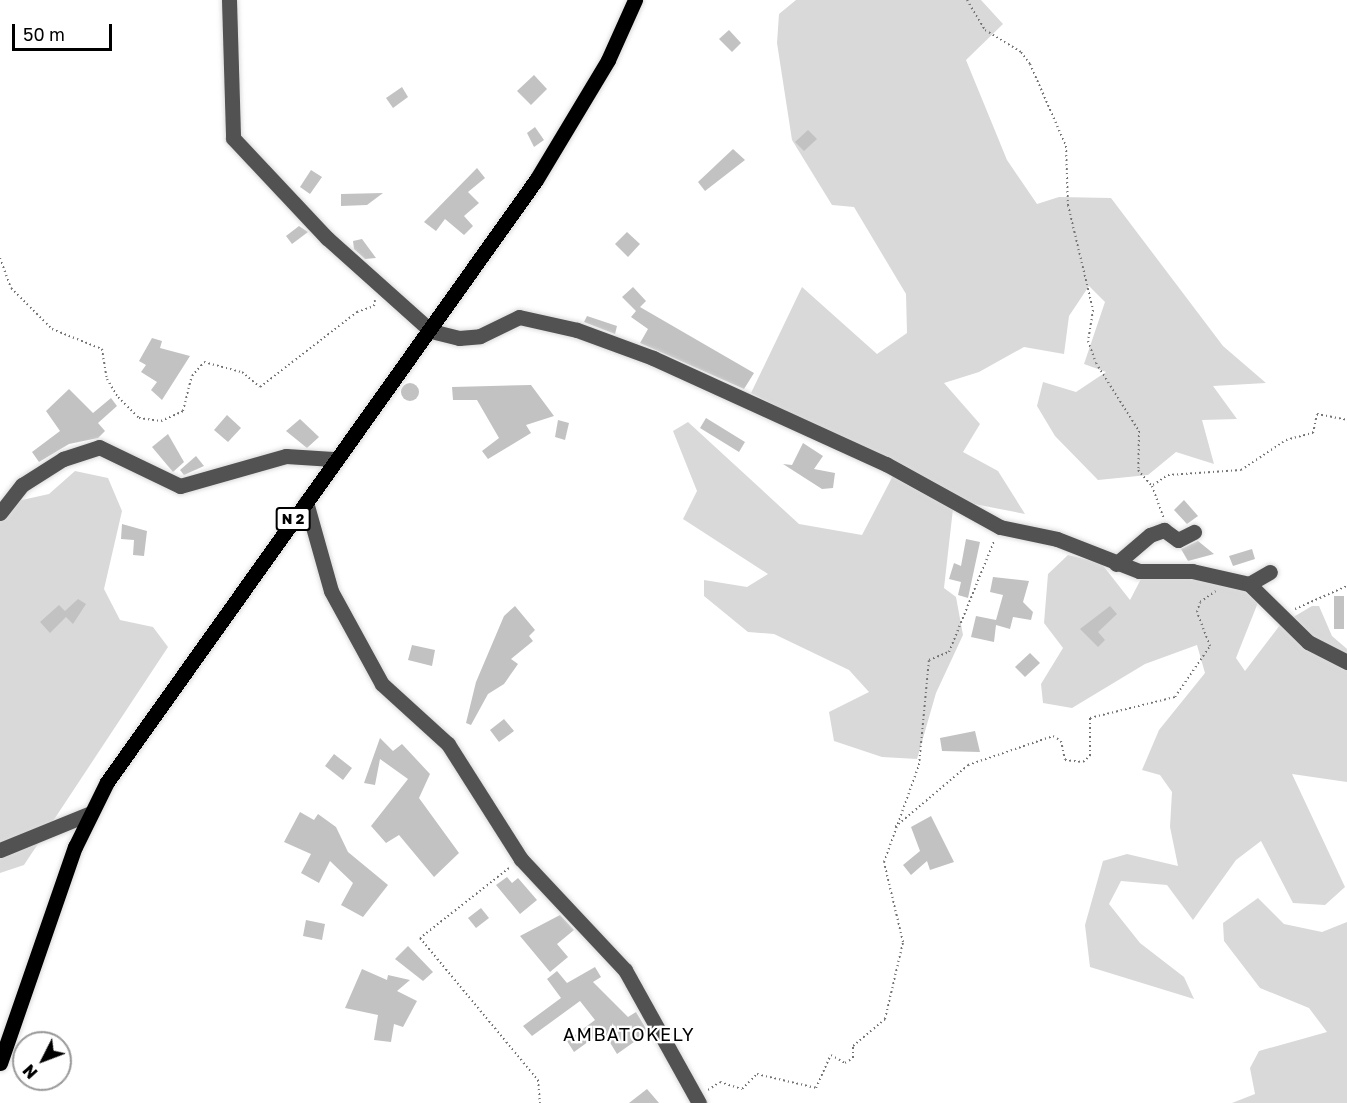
<!DOCTYPE html>
<style>
body{margin:0}
#map{position:relative;width:1347px;height:1103px;overflow:hidden;background:#fff;font-family:"Golos Text",sans-serif}
div>[style]{position:absolute}
[style*='--x']{left:calc(var(--x)*1px);top:calc(var(--y)*1px);width:calc(var(--w)*1px);rotate:calc(var(--a)*1deg)}
.green>*{inset:0;background:#d9d9d9}
.building>*{inset:0;background:#c2c2c2}
.round{border-radius:50%}
.path>*{height:2px;margin-top:-1px;transform-origin:0;background:repeating-linear-gradient(90deg,#747474 0 1.5px,transparent 0 4.5px)}
.roads{filter:drop-shadow(0 0 2px #dbdbdb) drop-shadow(0 0 2px #dbdbdb)}
.minor>*{height:15px;margin:-7.5px;padding:0 7.5px;transform-origin:7.5px;border-radius:7.5px;background:#525252}
.major>*{height:15px;margin:-7.5px;padding:0 7.5px;transform-origin:7.5px;border-radius:7.5px;background:#000}
span{translate:-50% -50%;white-space:nowrap;text-align:center;line-height:1.15;-webkit-text-stroke:4.5px #fff;paint-order:stroke}
.shield-label span{padding:2px 4px;background:#fff;border:2px solid;border-radius:4px;-webkit-text-stroke-width:0}
.shield-label{font-size:14px;color:#000;font-weight:700}
.quarter-label{font-size:18px;color:#000;letter-spacing:1.5px}
.north{position:absolute;left:12px;top:1031px;width:60px;height:60px;box-sizing:border-box;background:#fff;border:2px solid #999;border-radius:50%;rotate:228deg;font-size:16px;font-weight:700;line-height:24px;text-align:center;color:#000}
.north::after{content:'';display:block;margin:auto;width:21px;height:27px;background:#000;clip-path:polygon(50% 0,100% 100%,50% 72%,0 100%)}
.scale{position:absolute;left:12px;top:24px;width:100px;height:27px;box-sizing:border-box;border:3px solid #000;border-top:0;padding-left:8px;font-size:18px;line-height:21px;white-space:nowrap;color:#000;-webkit-text-stroke:4px #fff;paint-order:stroke}
</style>
<div id="map">
<div class="green">
<div style="clip-path:polygon(796px 0,981px 0,1003px 24px,966px 60px,1007px 160px,1037px 204px,1059px 197px,1111px 198px,1223px 346px,1266px 383px,1213px 386px,1237px 419px,1202px 420px,1214px 464px,1176px 452px,1148px 475px,1098px 480px,1055px 436px,1037px 406px,1043px 382px,1076px 392px,1106px 372px,1084px 364px,1105px 302px,1089px 286px,1069px 316px,1064px 354px,1024px 347px,979px 372px,944px 383px,980px 424px,963px 452px,998px 471px,1025px 514px,954px 500px,944px 588px,956px 597px,963px 635px,936px 693px,917px 759px,882px 757px,834px 741px,829px 712px,869px 692px,849px 670px,774px 634px,748px 632px,704px 596px,704px 580px,747px 587px,768px 574px,683px 519px,697px 491px,673px 431px,688px 422px,799px 524px,862px 535px,897px 468px,751px 393px,802px 287px,877px 354px,907px 333px,906px 294px,854px 207px,832px 205px,792px 140px,777px 43px,779px 14px)"></div>
<div style="clip-path:polygon(75px 471px,108px 478px,122px 511px,104px 589px,120px 620px,153px 627px,168px 647px,24px 865px,0 873px,0 510px,14px 490px,22px 500px,49px 494px)"></div>
<div style="clip-path:polygon(1068px 555px,1101px 563px,1130px 600px,1141px 579px,1169px 570px,1236px 584px,1259px 600px,1236px 658px,1245px 671px,1280px 625px,1312px 606px,1319px 606px,1332px 636px,1347px 649px,1347px 782px,1292px 774px,1345px 887px,1325px 905px,1293px 903px,1261px 841px,1236px 860px,1193px 920px,1167px 885px,1121px 881px,1109px 904px,1140px 943px,1184px 977px,1194px 999px,1090px 967px,1085px 925px,1103px 861px,1127px 854px,1178px 866px,1170px 827px,1172px 792px,1160px 775px,1142px 770px,1159px 730px,1205px 673px,1197px 645px,1145px 664px,1072px 708px,1043px 703px,1041px 684px,1063px 648px,1044px 623px,1048px 574px)"></div>
<div style="clip-path:polygon(1258px 898px,1284px 924px,1322px 932px,1347px 922px,1347px 1103px,1232px 1103px,1255px 1094px,1250px 1068px,1259px 1051px,1327px 1032px,1309px 1008px,1260px 988px,1224px 941px,1223px 923px)"></div>
</div>
<div class="building">
<div style="clip-path:polygon(729px 30px,741px 43px,732px 52px,719px 39px)"></div>
<div style="clip-path:polygon(534px 75px,547px 89px,531px 105px,517px 91px)"></div>
<div style="clip-path:polygon(402px 87px,408px 97px,393px 108px,386px 98px)"></div>
<div style="clip-path:polygon(535px 127px,544px 140px,534px 147px,527px 133px)"></div>
<div style="clip-path:polygon(808px 130px,817px 139px,804px 151px,795px 142px)"></div>
<div style="clip-path:polygon(733px 149px,745px 160px,705px 191px,698px 182px)"></div>
<div style="clip-path:polygon(477px 168px,485px 178px,468px 192px,479px 203px,464px 216px,473px 226px,464px 235px,445px 219px,436px 231px,424px 222px)"></div>
<div style="clip-path:polygon(311px 170px,322px 177px,310px 194px,300px 187px)"></div>
<div style="clip-path:polygon(383px 193px,367px 205px,341px 206px,341px 194px)"></div>
<div style="clip-path:polygon(299px 226px,308px 232px,292px 244px,286px 236px)"></div>
<div style="clip-path:polygon(627px 232px,640px 244px,628px 257px,615px 244px)"></div>
<div style="clip-path:polygon(362px 239px,376px 258px,365px 259px,354px 249px,353px 241px)"></div>
<div style="clip-path:polygon(633px 287px,646px 301px,640px 307px,754px 373px,744px 389px,640px 343px,648px 329px,631px 317px,636px 311px,622px 297px)"></div>
<div style="clip-path:polygon(587px 316px,617px 326px,615px 334px,584px 322px)"></div>
<div style="clip-path:polygon(152px 338px,162px 341px,160px 348px,190px 356px,162px 400px,151px 390px,157px 382px,141px 372px,146px 365px,139px 361px)"></div>
<div class="round" style="left:401px;top:383px;width:18px;height:18px"></div>
<div style="clip-path:polygon(531px 385px,554px 416px,526px 425px,531px 433px,488px 459px,482px 451px,499px 438px,477px 400px,453px 400px,452px 387px)"></div>
<div style="clip-path:polygon(69px 389px,93px 413px,111px 398px,117px 406px,98px 423px,105px 431px,98px 438px,69px 444px,39px 462px,32px 452px,60px 431px,46px 411px)"></div>
<div style="clip-path:polygon(227px 415px,241px 428px,228px 442px,214px 430px)"></div>
<div style="clip-path:polygon(706px 418px,745px 442px,739px 452px,700px 428px)"></div>
<div style="clip-path:polygon(300px 419px,319px 437px,307px 448px,286px 431px)"></div>
<div style="clip-path:polygon(558px 420px,569px 423px,565px 440px,555px 437px)"></div>
<div style="clip-path:polygon(168px 434px,184px 462px,173px 472px,152px 447px)"></div>
<div style="clip-path:polygon(803px 443px,823px 456px,814px 469px,835px 473px,833px 488px,822px 489px,783px 464px,792px 465px)"></div>
<div style="clip-path:polygon(196px 456px,204px 466px,184px 475px,180px 470px)"></div>
<div style="clip-path:polygon(1184px 500px,1198px 516px,1187px 524px,1174px 510px)"></div>
<div style="clip-path:polygon(122px 524px,147px 531px,144px 556px,133px 555px,134px 540px,121px 539px)"></div>
<div style="clip-path:polygon(966px 539px,980px 542px,968px 598px,958px 595px,961px 582px,949px 579px,954px 563px,961px 566px)"></div>
<div style="clip-path:polygon(1198px 541px,1214px 554px,1188px 561px,1181px 549px)"></div>
<div style="clip-path:polygon(1252px 549px,1255px 559px,1233px 566px,1229px 556px)"></div>
<div style="clip-path:polygon(993px 577px,1029px 581px,1023px 602px,1033px 612px,1031px 620px,1013px 617px,1010px 629px,996px 625px,994px 642px,971px 637px,976px 616px,996px 620px,1003px 595px,990px 592px)"></div>
<div style="clip-path:polygon(1334px 596px,1344px 596px,1344px 629px,1334px 629px)"></div>
<div style="clip-path:polygon(78px 599px,86px 604px,73px 624px,66px 617px,50px 633px,40px 622px,59px 605px,65px 611px)"></div>
<div style="clip-path:polygon(515px 606px,535px 630px,529px 636px,533px 641px,511px 659px,518px 664px,504px 684px,488px 694px,471px 725px,466px 723px,476px 682px,504px 616px)"></div>
<div style="clip-path:polygon(1110px 606px,1117px 614px,1098px 632px,1105px 640px,1098px 647px,1080px 629px)"></div>
<div style="clip-path:polygon(412px 645px,435px 650px,432px 666px,408px 660px)"></div>
<div style="clip-path:polygon(1030px 653px,1040px 663px,1025px 677px,1015px 667px)"></div>
<div style="clip-path:polygon(504px 719px,514px 731px,499px 742px,490px 730px)"></div>
<div style="clip-path:polygon(975px 731px,980px 752px,942px 751px,940px 738px)"></div>
<div style="clip-path:polygon(380px 738px,393px 751px,402px 744px,430px 774px,419px 798px,459px 853px,434px 877px,399px 835px,386px 843px,371px 826px,408px 779px,380px 759px,375px 785px,364px 783px)"></div>
<div style="clip-path:polygon(334px 754px,352px 768px,343px 780px,325px 766px)"></div>
<div style="clip-path:polygon(300px 812px,314px 820px,318px 814px,336px 827px,348px 852px,388px 885px,363px 917px,341px 905px,353px 883px,330px 861px,319px 883px,301px 873px,311px 854px,284px 842px)"></div>
<div style="clip-path:polygon(931px 816px,954px 862px,930px 870px,927px 861px,911px 875px,903px 865px,920px 851px,911px 827px)"></div>
<div style="clip-path:polygon(507px 877px,512px 883px,518px 878px,537px 900px,520px 914px,496px 885px)"></div>
<div style="clip-path:polygon(481px 908px,489px 918px,476px 928px,468px 918px)"></div>
<div style="clip-path:polygon(560px 915px,574px 930px,557px 944px,568px 957px,550px 972px,520px 936px)"></div>
<div style="clip-path:polygon(306px 920px,325px 924px,322px 940px,303px 936px)"></div>
<div style="clip-path:polygon(408px 946px,433px 972px,423px 981px,395px 959px)"></div>
<div style="clip-path:polygon(595px 967px,601px 977px,593px 982px,628px 1017px,636px 1012px,648px 1032px,617px 1054px,603px 1031px,574px 1052px,567px 1041px,595px 1020px,580px 1001px,532px 1036px,523px 1026px,561px 998px,547px 979px,557px 971px,567px 983px)"></div>
<div style="clip-path:polygon(362px 969px,387px 980px,388px 975px,410px 980px,397px 991px,417px 1001px,403px 1027px,394px 1024px,391px 1042px,374px 1040px,378px 1015px,345px 1008px)"></div>
<div style="clip-path:polygon(647px 1089px,659px 1103px,629px 1103px)"></div>
</div>
<div class="path">
<div style="--x:967;--y:0;--w:35;--a:59"></div>
<div style="--x:985;--y:30;--w:42;--a:31.4"></div>
<div style="--x:1021;--y:52;--w:15;--a:53"></div>
<div style="--x:1030;--y:64;--w:90;--a:66.3"></div>
<div style="--x:1066;--y:146;--w:59;--a:88.1"></div>
<div style="--x:1068;--y:205;--w:108;--a:76.6"></div>
<div style="--x:1093;--y:310;--w:31;--a:99"></div>
<div style="--x:1088;--y:341;--w:23;--a:70"></div>
<div style="--x:1096;--y:363;--w:80;--a:57.7"></div>
<div style="--x:1139;--y:431;--w:39;--a:91"></div>
<div style="--x:1138;--y:470;--w:21;--a:49"></div>
<div style="--x:1152;--y:486;--w:33;--a:70"></div>
<div style="--x:0;--y:258;--w:32;--a:70"></div>
<div style="--x:11;--y:288;--w:58;--a:45"></div>
<div style="--x:52;--y:329;--w:54;--a:21.8"></div>
<div style="--x:102;--y:349;--w:30;--a:81"></div>
<div style="--x:107;--y:379;--w:21;--a:59"></div>
<div style="--x:118;--y:397;--w:30;--a:45"></div>
<div style="--x:139;--y:418;--w:22;--a:8"></div>
<div style="--x:161;--y:421;--w:24;--a:-24"></div>
<div style="--x:183;--y:411;--w:36;--a:-76"></div>
<div style="--x:192;--y:376;--w:18;--a:-49"></div>
<div style="--x:204;--y:362;--w:39;--a:15"></div>
<div style="--x:242;--y:372;--w:23;--a:40"></div>
<div style="--x:260;--y:387;--w:123;--a:-37.7"></div>
<div style="--x:357;--y:312;--w:18;--a:-19"></div>
<div style="--x:374;--y:306;--w:6;--a:-81"></div>
<div style="--x:1153;--y:485;--w:18;--a:-34"></div>
<div style="--x:1168;--y:475;--w:73;--a:-3.9"></div>
<div style="--x:1241;--y:470;--w:54;--a:-33.7"></div>
<div style="--x:1286;--y:440;--w:28;--a:-15"></div>
<div style="--x:1313;--y:433;--w:19;--a:-78"></div>
<div style="--x:1317;--y:414;--w:31;--a:11"></div>
<div style="--x:1295;--y:609;--w:57;--a:-23.9"></div>
<div style="--x:895;--y:827;--w:96;--a:-40.3"></div>
<div style="--x:968;--y:765;--w:90;--a:-18.8"></div>
<div style="--x:1053;--y:736;--w:9;--a:32"></div>
<div style="--x:1061;--y:741;--w:19;--a:78"></div>
<div style="--x:1065;--y:760;--w:18;--a:6"></div>
<div style="--x:1083;--y:762;--w:9;--a:-41"></div>
<div style="--x:1090;--y:756;--w:38;--a:-90"></div>
<div style="--x:1090;--y:718;--w:88;--a:-13.9"></div>
<div style="--x:1175;--y:697;--w:62;--a:-55.5"></div>
<div style="--x:1210;--y:646;--w:36;--a:-111"></div>
<div style="--x:1197;--y:612;--w:10;--a:-73"></div>
<div style="--x:1200;--y:602;--w:19;--a:-35"></div>
<div style="--x:509;--y:868;--w:113;--a:141.8"></div>
<div style="--x:420;--y:938;--w:185;--a:50.3"></div>
<div style="--x:538;--y:1080;--w:23;--a:85"></div>
<div style="--x:708;--y:1090;--w:14;--a:-34"></div>
<div style="--x:720;--y:1082;--w:23;--a:18"></div>
<div style="--x:742;--y:1089;--w:21;--a:-45"></div>
<div style="--x:757;--y:1074;--w:61;--a:13.3"></div>
<div style="--x:816;--y:1088;--w:36;--a:-66"></div>
<div style="--x:831;--y:1055;--w:16;--a:30"></div>
<div style="--x:845;--y:1063;--w:9;--a:-32"></div>
<div style="--x:853;--y:1058;--w:12;--a:-90"></div>
<div style="--x:853;--y:1046;--w:42;--a:-40.2"></div>
<div style="--x:885;--y:1019;--w:79;--a:-76.8"></div>
<div style="--x:903;--y:942;--w:82;--a:-103.4"></div>
<div style="--x:884;--y:862;--w:103;--a:-70.2"></div>
<div style="--x:919;--y:765;--w:105;--a:-84.6"></div>
<div style="--x:929;--y:660;--w:22;--a:-22"></div>
<div style="--x:949;--y:652;--w:120;--a:-67.9"></div>
</div>
<div class="roads">
<div class="minor">
<div style="--x:229;--y:0;--w:138;--a:88.3"></div>
<div style="--x:233;--y:138;--w:137;--a:46.8"></div>
<div style="--x:327;--y:238;--w:140;--a:41.8"></div>
<div style="--x:431;--y:331;--w:29;--a:14"></div>
<div style="--x:459;--y:338;--w:21;--a:-5"></div>
<div style="--x:480;--y:336;--w:43;--a:-26"></div>
<div style="--x:519;--y:317;--w:59;--a:12.6"></div>
<div style="--x:577;--y:330;--w:81;--a:20.2"></div>
<div style="--x:653;--y:358;--w:256;--a:24.5"></div>
<div style="--x:886;--y:464;--w:130;--a:28.9"></div>
<div style="--x:1000;--y:527;--w:58;--a:11.9"></div>
<div style="--x:1057;--y:539;--w:88;--a:21.3"></div>
<div style="--x:1139;--y:571;--w:53;--a:0"></div>
<div style="--x:1192;--y:571;--w:58;--a:12.8"></div>
<div style="--x:1249;--y:584;--w:83;--a:44.5"></div>
<div style="--x:1308;--y:642;--w:44;--a:27.1"></div>
<div style="--x:306;--y:502;--w:92;--a:74.3"></div>
<div style="--x:331;--y:591;--w:106;--a:61.3"></div>
<div style="--x:382;--y:684;--w:89;--a:42.3"></div>
<div style="--x:448;--y:744;--w:136;--a:57.6"></div>
<div style="--x:521;--y:859;--w:152;--a:46.9"></div>
<div style="--x:625;--y:970;--w:152;--a:60.9"></div>
<div style="--x:0;--y:513;--w:36;--a:-52"></div>
<div style="--x:22;--y:485;--w:49;--a:-32.4"></div>
<div style="--x:63;--y:459;--w:38;--a:-18"></div>
<div style="--x:99;--y:447;--w:90;--a:25.7"></div>
<div style="--x:180;--y:486;--w:110;--a:-15.8"></div>
<div style="--x:286;--y:456;--w:47;--a:3.7"></div>
<div style="--x:1116;--y:564;--w:45;--a:-40.5"></div>
<div style="--x:1150;--y:535;--w:15;--a:-20"></div>
<div style="--x:1164;--y:530;--w:17;--a:36"></div>
<div style="--x:1178;--y:540;--w:18;--a:-27"></div>
<div style="--x:1249;--y:584;--w:24;--a:-30"></div>
<div style="--x:0;--y:850;--w:95;--a:-22.2"></div>
</div>
<div class="major">
<div style="--x:0;--y:1063;--w:229;--a:-70.9"></div>
<div style="--x:75;--y:847;--w:72;--a:-63.8"></div>
<div style="--x:107;--y:782;--w:739;--a:-54.53"></div>
<div style="--x:536;--y:180;--w:140;--a:-59"></div>
<div style="--x:608;--y:60;--w:66;--a:-65.8"></div>
</div>
</div>
<div class="shield-label">
<span style="left:293px;top:519px">N 2</span>
</div>
<div class="quarter-label">
<span style="left:629px;top:1034px">AMBATOKELY</span>
</div>
<div class="north">N</div>
<div class="scale">50 m</div>
</div>
